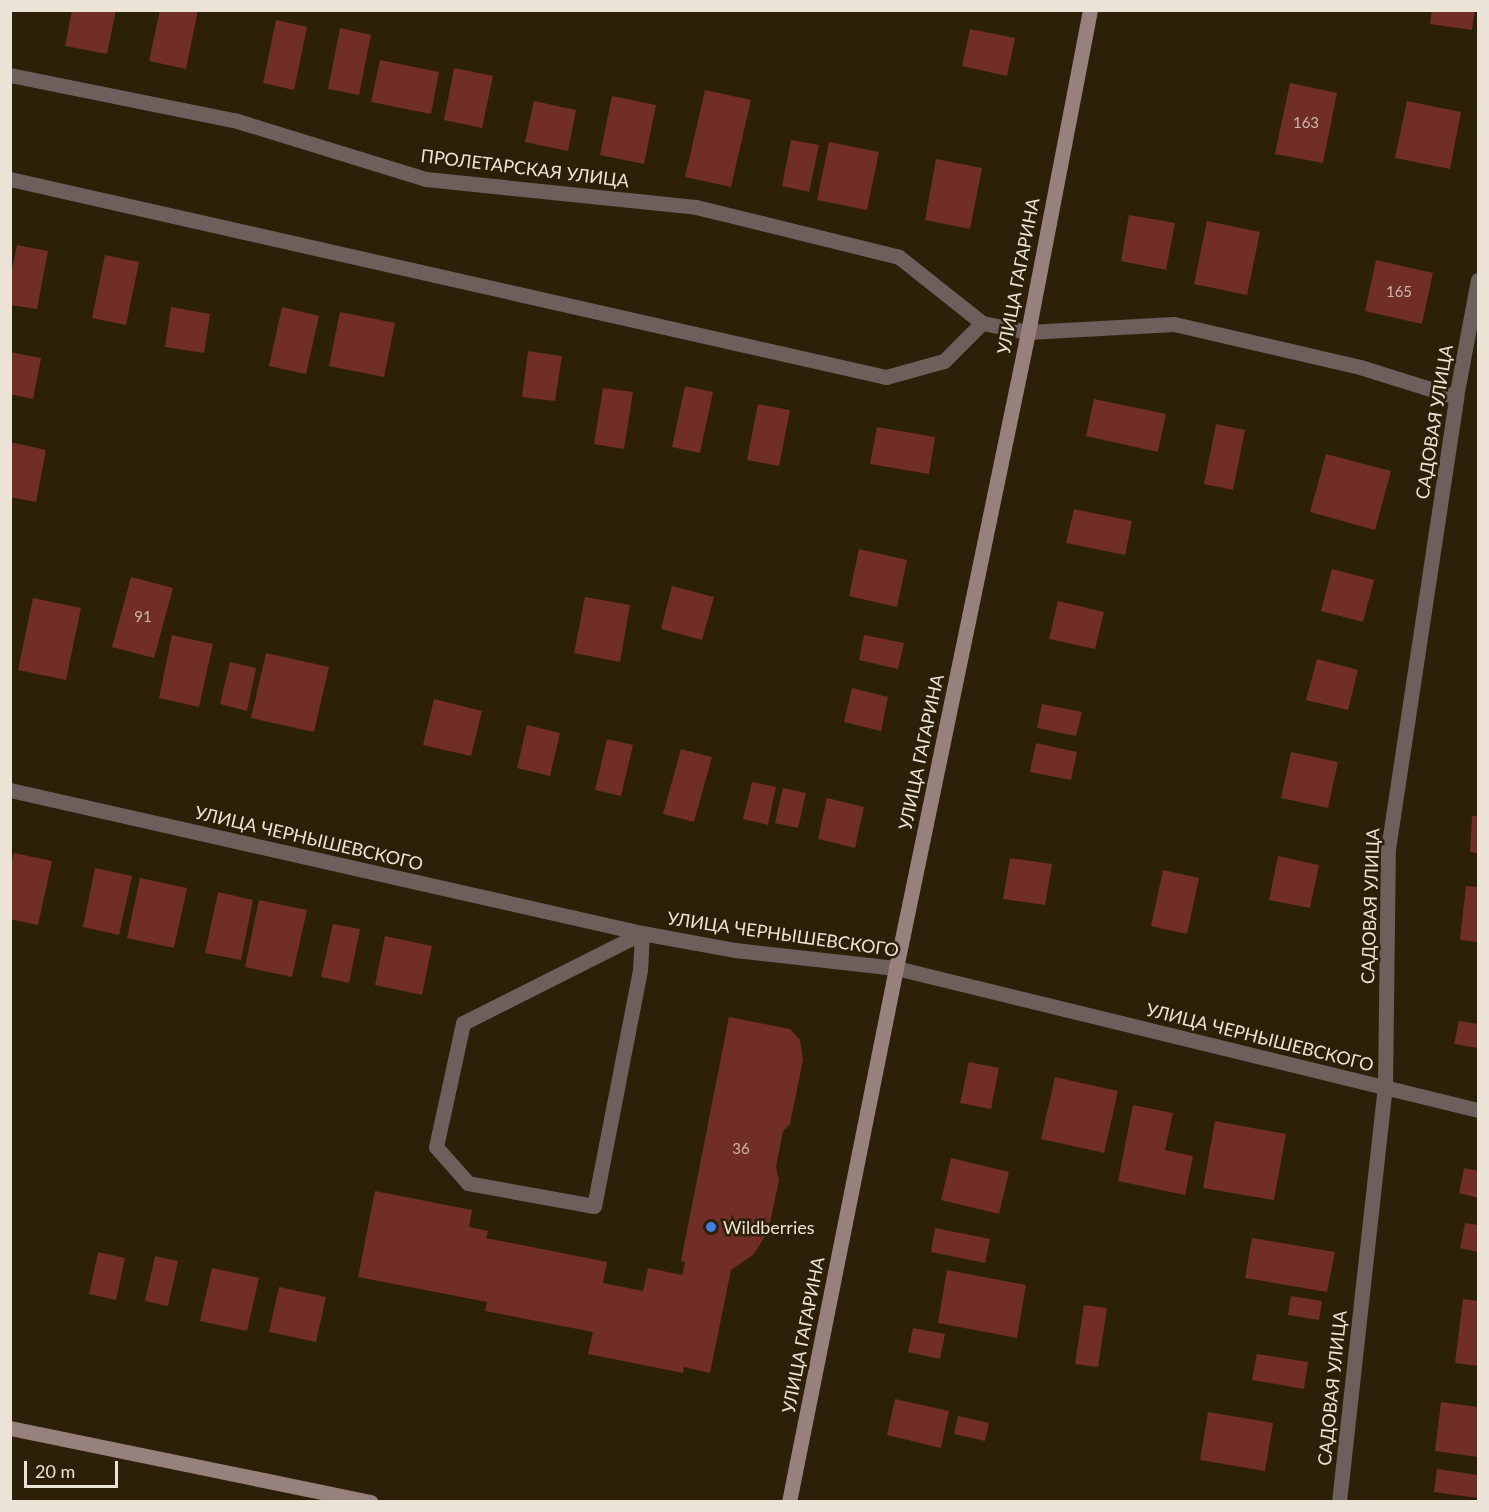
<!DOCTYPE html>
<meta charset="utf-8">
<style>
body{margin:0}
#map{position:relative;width:1489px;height:1512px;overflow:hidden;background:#2c2009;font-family:Lato,sans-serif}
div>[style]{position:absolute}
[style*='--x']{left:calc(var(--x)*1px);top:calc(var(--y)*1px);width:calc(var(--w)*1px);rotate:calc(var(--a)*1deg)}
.building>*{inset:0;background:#702e26}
.service>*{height:15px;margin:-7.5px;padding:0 7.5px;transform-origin:7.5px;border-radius:7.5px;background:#6c5f5c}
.minor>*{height:15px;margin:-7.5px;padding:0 7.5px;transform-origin:7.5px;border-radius:7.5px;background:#6c5f5c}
.secondary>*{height:15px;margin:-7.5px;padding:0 7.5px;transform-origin:7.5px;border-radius:7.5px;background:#97817d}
.dots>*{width:16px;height:16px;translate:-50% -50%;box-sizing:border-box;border:3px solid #2c2009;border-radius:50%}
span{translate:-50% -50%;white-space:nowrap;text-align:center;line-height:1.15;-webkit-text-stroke:5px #2c2009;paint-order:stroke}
.number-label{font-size:15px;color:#ccb6aa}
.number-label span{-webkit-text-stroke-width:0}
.street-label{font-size:18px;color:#ebe3d6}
.poi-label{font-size:18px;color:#ebe3d6}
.left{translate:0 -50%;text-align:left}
.frame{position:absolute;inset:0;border:12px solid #ebe3d6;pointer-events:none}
.scale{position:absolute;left:24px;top:1461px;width:94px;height:27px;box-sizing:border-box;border:3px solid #ebe3d6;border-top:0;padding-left:8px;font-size:18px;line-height:21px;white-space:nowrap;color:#ebe3d6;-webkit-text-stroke:4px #2c2009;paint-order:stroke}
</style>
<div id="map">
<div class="building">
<div style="clip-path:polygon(72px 10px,116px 10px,107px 54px,65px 46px)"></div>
<div style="clip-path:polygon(160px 10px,198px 10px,186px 69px,149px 61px)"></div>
<div style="clip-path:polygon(1432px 10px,1475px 10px,1472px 30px,1430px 24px)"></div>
<div style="clip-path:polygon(276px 20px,307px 27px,294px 90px,263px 83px)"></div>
<div style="clip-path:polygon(340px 28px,371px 35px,359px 95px,328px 89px)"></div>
<div style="clip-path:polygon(970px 29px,1015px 38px,1007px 76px,962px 66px)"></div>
<div style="clip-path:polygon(380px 60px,439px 72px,431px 114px,371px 102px)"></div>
<div style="clip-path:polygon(454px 68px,493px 76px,482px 128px,444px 120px)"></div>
<div style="clip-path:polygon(1290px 83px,1337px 93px,1323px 163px,1275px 154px)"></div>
<div style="clip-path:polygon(705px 90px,751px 100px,731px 187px,685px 177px)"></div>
<div style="clip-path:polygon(612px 96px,656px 105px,644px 164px,600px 155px)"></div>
<div style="clip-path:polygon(534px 101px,576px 110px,568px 151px,525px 142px)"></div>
<div style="clip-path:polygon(1407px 101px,1461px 112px,1450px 169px,1395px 158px)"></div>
<div style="clip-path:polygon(791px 140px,819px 145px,809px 192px,782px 186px)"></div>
<div style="clip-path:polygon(829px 142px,879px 152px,867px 210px,817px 200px)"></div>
<div style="clip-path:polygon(936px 159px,982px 168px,970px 229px,925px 220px)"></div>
<div style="clip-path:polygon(1129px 215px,1175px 223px,1166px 270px,1121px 261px)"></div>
<div style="clip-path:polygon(1207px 221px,1260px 232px,1247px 295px,1194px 284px)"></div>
<div style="clip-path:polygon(17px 245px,48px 251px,37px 309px,10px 305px,10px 279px)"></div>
<div style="clip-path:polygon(105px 255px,139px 262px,126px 325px,92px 318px)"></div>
<div style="clip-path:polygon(1376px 260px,1433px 273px,1422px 324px,1365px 311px)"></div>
<div style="clip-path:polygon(171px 307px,210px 314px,204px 353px,165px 347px)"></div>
<div style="clip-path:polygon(282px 307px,319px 316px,306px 374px,269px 366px)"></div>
<div style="clip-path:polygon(340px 312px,395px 323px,384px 377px,329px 366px)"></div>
<div style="clip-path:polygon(528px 351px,562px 356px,555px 401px,522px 397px)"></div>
<div style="clip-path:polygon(10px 352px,41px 358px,33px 399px,10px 394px)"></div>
<div style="clip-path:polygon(685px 386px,713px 392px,700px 453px,672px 447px)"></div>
<div style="clip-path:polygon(603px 388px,633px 392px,624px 449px,594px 444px)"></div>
<div style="clip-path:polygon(1094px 399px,1166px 414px,1158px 452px,1086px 436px)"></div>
<div style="clip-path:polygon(758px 404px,790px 410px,779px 466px,747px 460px)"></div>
<div style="clip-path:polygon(1216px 424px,1245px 430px,1233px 490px,1204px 484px)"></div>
<div style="clip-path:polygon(877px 427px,935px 437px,929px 474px,870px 464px)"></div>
<div style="clip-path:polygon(10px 442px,46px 450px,36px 502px,10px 497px)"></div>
<div style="clip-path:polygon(1326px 454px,1391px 471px,1375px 530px,1310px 512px)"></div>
<div style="clip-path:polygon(1074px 509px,1132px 521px,1125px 555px,1066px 543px)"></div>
<div style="clip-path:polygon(859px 549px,907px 560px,897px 607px,849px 596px)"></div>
<div style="clip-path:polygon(1332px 569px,1374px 580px,1363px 622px,1321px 611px)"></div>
<div style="clip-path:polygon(131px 577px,173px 588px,154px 658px,112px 647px)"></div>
<div style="clip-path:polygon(672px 586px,714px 597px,702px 640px,661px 629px)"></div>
<div style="clip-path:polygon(585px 597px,630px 605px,620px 662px,574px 653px)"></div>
<div style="clip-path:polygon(33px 598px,81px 608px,66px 680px,18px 670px)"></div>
<div style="clip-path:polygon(1058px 601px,1104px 612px,1095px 649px,1049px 639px)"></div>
<div style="clip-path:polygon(172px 635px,213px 644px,199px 707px,159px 698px)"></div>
<div style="clip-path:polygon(864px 635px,904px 643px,898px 669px,859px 660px)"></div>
<div style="clip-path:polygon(266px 653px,329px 667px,314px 732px,251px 718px)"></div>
<div style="clip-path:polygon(1317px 659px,1358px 670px,1348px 710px,1306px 700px)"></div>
<div style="clip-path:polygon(230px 662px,256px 668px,247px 711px,220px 704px)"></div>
<div style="clip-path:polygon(852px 688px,888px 697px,881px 731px,844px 722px)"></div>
<div style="clip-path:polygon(434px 699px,482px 711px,471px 756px,423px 745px)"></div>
<div style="clip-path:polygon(1042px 704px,1082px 712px,1076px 736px,1037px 728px)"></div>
<div style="clip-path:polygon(527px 725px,560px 733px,550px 776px,517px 768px)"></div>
<div style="clip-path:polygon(607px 739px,633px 745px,621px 796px,595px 790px)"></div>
<div style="clip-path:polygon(1036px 743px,1077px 752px,1071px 780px,1030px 772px)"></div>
<div style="clip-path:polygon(681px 749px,712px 757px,694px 822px,663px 814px)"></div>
<div style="clip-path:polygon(1291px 752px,1338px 762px,1328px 808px,1281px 798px)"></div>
<div style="clip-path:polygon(752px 782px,776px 787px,768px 825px,743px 819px)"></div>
<div style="clip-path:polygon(783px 788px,806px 793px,798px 828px,775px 823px)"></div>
<div style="clip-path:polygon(827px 798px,864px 807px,855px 848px,818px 839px)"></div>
<div style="clip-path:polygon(1472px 816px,1478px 816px,1478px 853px,1470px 852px)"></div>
<div style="clip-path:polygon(14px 853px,52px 861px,38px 925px,10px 919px,10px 868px)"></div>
<div style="clip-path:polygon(1278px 856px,1319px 865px,1310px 908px,1269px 900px)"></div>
<div style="clip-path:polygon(1010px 858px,1052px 864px,1045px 905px,1003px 899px)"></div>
<div style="clip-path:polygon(95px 868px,132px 876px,119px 935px,83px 927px)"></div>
<div style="clip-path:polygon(1163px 870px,1199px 878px,1187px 934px,1151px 926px)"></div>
<div style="clip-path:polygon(140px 878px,187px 888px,174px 948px,127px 938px)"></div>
<div style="clip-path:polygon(1466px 886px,1478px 887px,1478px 942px,1460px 940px)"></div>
<div style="clip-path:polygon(218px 892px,253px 900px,241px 960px,205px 953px)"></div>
<div style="clip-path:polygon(259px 900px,307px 910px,292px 977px,245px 967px)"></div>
<div style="clip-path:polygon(333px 924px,360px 929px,349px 983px,321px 977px)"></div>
<div style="clip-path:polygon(385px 936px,432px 946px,422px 995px,375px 985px)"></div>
<div style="clip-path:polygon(729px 1017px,790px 1029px,800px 1040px,803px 1060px,790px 1124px,783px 1131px,776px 1167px,779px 1181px,768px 1231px,754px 1254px,731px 1270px,710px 1373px,684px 1367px,683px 1373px,588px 1354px,593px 1332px,485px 1311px,487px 1302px,358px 1277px,375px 1191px,472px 1210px,469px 1227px,488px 1231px,486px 1238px,607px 1262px,603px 1283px,643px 1291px,648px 1268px,682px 1275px,685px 1262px,681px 1261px)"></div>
<div style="clip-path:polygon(1459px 1021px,1478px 1024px,1478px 1048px,1454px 1044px)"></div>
<div style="clip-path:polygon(969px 1062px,999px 1068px,991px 1109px,960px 1103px)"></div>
<div style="clip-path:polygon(1055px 1077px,1118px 1091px,1104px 1153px,1041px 1139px)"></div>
<div style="clip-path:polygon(1133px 1105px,1173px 1113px,1165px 1150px,1193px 1156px,1185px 1195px,1118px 1181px)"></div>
<div style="clip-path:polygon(1215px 1121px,1286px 1134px,1274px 1200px,1203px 1188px)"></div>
<div style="clip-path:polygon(951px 1158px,1009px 1172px,999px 1214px,941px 1200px)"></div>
<div style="clip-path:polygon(1464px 1168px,1478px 1171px,1478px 1198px,1459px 1193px)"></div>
<div style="clip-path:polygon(1465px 1223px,1478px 1225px,1478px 1252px,1460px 1248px)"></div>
<div style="clip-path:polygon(935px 1228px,990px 1239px,985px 1263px,931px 1252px)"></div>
<div style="clip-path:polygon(1252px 1238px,1335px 1252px,1327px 1292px,1245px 1278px)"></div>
<div style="clip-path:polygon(98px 1252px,125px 1258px,116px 1300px,89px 1294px)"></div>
<div style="clip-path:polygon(155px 1256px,178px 1261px,168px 1306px,145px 1301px)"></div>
<div style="clip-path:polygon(212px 1268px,259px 1278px,247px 1331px,200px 1321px)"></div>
<div style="clip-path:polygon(947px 1270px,1026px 1285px,1017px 1338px,938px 1323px)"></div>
<div style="clip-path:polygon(279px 1287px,326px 1297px,316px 1342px,269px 1332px)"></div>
<div style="clip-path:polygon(1291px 1296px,1322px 1301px,1319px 1320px,1288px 1315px)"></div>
<div style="clip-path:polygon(1463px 1299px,1478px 1301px,1478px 1366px,1455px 1363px)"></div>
<div style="clip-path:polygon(1084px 1305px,1107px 1308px,1098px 1367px,1075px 1364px)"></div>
<div style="clip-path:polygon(913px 1328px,945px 1334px,940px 1359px,908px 1352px)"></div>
<div style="clip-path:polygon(1257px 1354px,1308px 1362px,1304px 1389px,1252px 1380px)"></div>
<div style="clip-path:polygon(895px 1399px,949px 1411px,941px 1448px,887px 1435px)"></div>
<div style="clip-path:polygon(1441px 1402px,1478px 1407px,1478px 1457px,1435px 1451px)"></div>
<div style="clip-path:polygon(1208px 1412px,1273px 1423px,1265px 1471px,1200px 1460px)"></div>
<div style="clip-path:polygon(958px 1416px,989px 1423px,985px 1441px,954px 1434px)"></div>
<div style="clip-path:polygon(1437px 1469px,1478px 1475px,1478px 1498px,1434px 1492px)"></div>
</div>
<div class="service">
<div style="--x:1028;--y:332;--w:146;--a:-3.1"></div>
<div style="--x:1174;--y:324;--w:191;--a:13"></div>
<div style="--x:1360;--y:367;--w:101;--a:17.4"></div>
<div style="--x:642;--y:933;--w:37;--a:93"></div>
<div style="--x:640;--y:970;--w:240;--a:101"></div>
<div style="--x:594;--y:1206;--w:128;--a:-169.7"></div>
<div style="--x:468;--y:1183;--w:48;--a:-131.6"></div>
<div style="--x:436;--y:1147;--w:127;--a:-77.7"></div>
<div style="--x:463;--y:1023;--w:200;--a:-26.7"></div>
</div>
<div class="minor">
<div style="--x:10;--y:75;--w:228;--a:11.4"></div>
<div style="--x:234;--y:120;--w:201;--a:17.1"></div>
<div style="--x:426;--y:179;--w:271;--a:5.9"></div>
<div style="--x:696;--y:207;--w:209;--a:13.8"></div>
<div style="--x:899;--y:257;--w:106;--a:38.5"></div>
<div style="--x:10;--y:179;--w:898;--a:12.74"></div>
<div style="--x:886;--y:377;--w:60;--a:-15.4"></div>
<div style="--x:944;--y:361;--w:54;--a:-45"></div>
<div style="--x:982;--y:323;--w:47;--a:11.1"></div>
<div style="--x:10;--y:790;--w:648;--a:12.75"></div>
<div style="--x:642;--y:933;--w:95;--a:10.4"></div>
<div style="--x:735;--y:950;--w:162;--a:6.4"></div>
<div style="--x:896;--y:968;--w:599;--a:13.71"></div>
<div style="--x:1339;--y:1502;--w:417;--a:-83.7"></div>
<div style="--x:1385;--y:1088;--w:239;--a:-89.3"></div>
<div style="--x:1388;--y:849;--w:457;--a:-81.4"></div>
<div style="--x:1456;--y:397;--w:119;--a:-79.4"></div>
</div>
<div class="secondary">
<div style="--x:10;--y:1428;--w:368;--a:11.6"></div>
<div style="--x:789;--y:1502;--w:545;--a:-78.67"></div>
<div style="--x:896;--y:968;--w:650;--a:-78.27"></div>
<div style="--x:1028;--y:332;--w:328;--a:-79.1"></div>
</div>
<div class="dots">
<div style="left:711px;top:1227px;background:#3f7fe0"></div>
</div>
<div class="number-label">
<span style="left:1306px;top:123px">163</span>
<span style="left:1399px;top:292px">165</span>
<span style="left:143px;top:617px">91</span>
<span style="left:741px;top:1149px">36</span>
</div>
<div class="street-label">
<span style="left:525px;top:168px;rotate:7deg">ПРОЛЕТАРСКАЯ УЛИЦА</span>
<span style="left:1018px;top:276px;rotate:-79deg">УЛИЦА ГАГАРИНА</span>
<span style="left:1434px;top:422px;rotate:-81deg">САДОВАЯ УЛИЦА</span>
<span style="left:921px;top:752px;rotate:-78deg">УЛИЦА ГАГАРИНА</span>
<span style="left:309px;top:838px;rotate:13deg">УЛИЦА ЧЕРНЫШЕВСКОГО</span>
<span style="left:1370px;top:906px;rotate:-88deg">САДОВАЯ УЛИЦА</span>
<span style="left:783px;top:934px;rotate:8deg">УЛИЦА ЧЕРНЫШЕВСКОГО</span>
<span style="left:1260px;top:1037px;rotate:14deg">УЛИЦА ЧЕРНЫШЕВСКОГО</span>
<span style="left:803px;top:1335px;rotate:-79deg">УЛИЦА ГАГАРИНА</span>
<span style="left:1332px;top:1388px;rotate:-84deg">САДОВАЯ УЛИЦА</span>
</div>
<div class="poi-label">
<span class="left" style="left:723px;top:1227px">Wildberries</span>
</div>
<div class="frame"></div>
<div class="scale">20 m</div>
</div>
